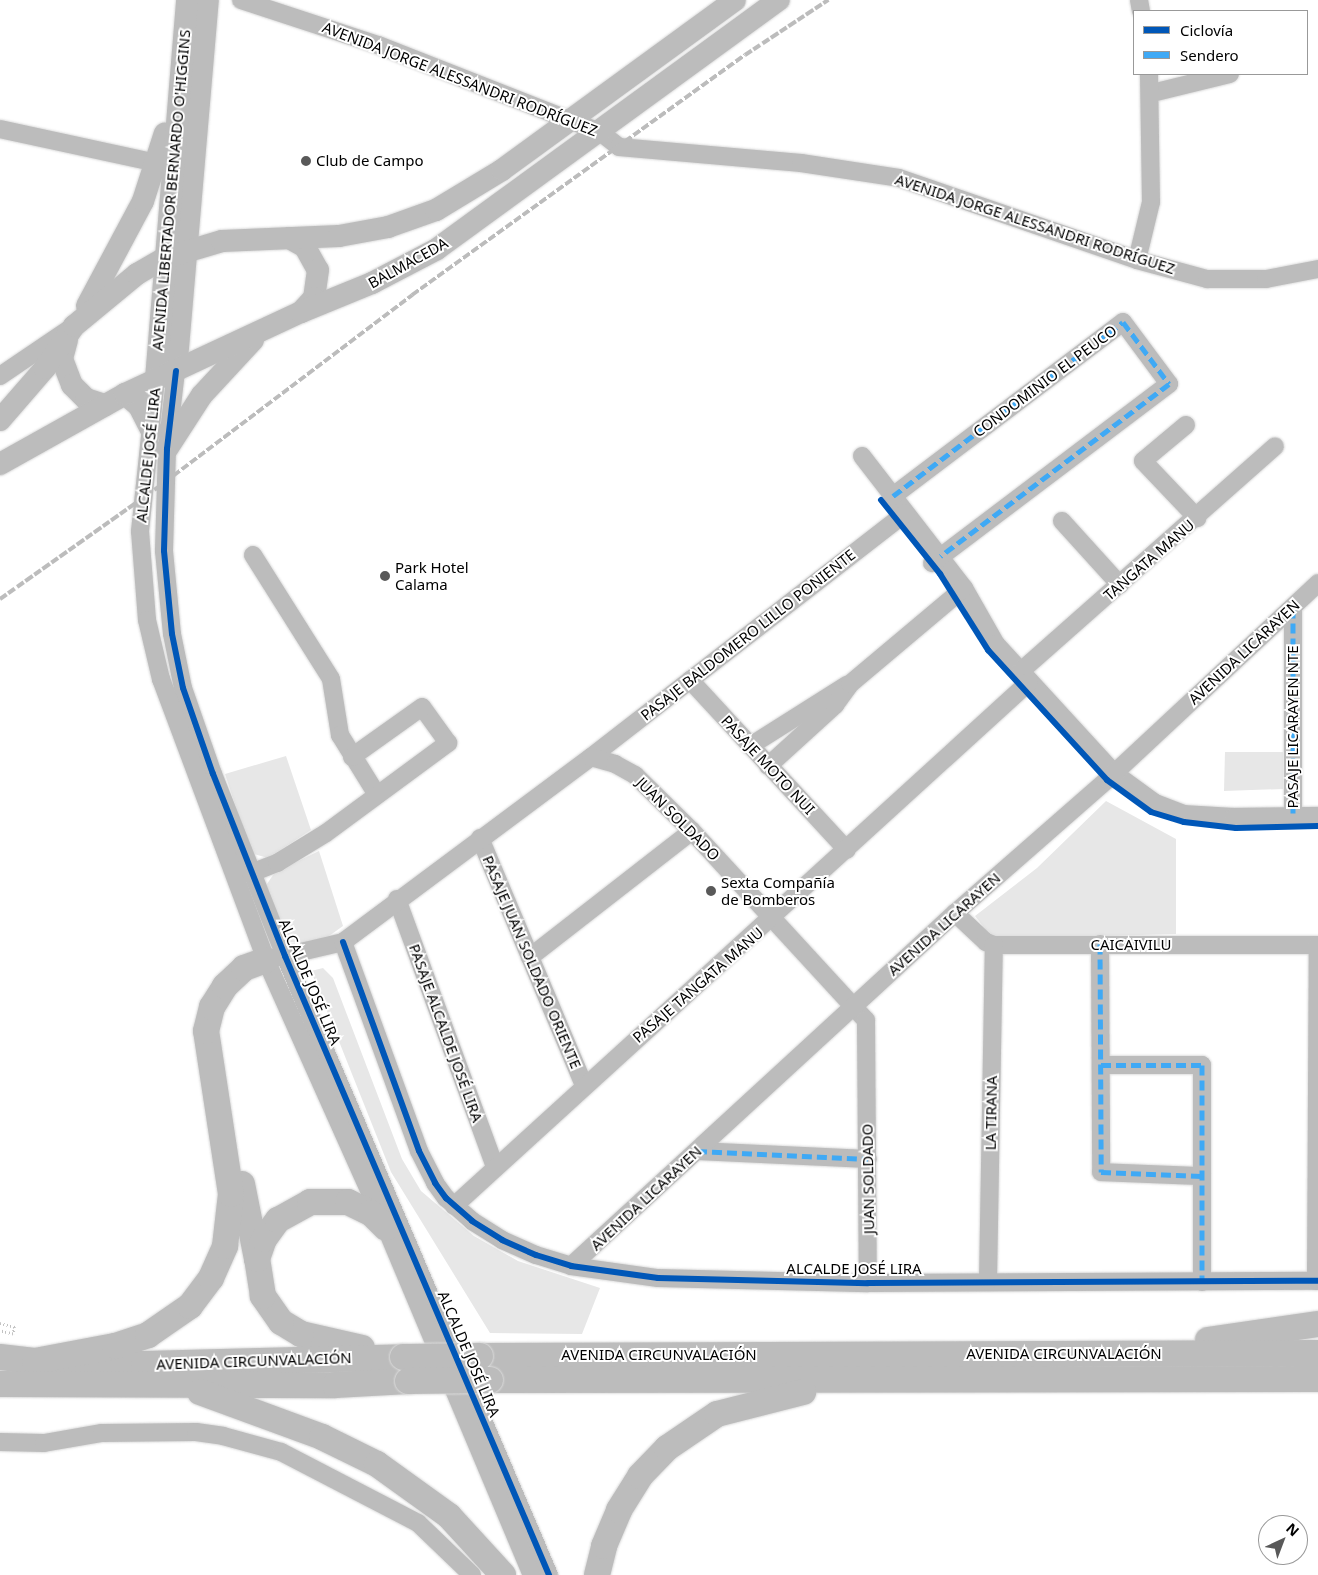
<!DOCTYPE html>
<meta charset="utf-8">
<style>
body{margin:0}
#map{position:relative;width:1318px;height:1575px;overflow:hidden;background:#fff;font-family:"Noto Sans",sans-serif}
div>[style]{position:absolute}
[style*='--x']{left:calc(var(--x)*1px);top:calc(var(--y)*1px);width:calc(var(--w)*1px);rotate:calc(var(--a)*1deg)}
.green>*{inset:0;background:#e7e7e7}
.path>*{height:2.5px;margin-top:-1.25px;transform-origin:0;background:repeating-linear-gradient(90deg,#c2c2c2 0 1px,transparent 0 3.5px)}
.roads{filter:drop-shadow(0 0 1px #dbdbdb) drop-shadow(0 0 1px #dbdbdb)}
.minor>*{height:18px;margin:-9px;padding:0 9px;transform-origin:9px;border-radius:9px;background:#bcbcbc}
.major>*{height:22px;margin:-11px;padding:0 11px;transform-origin:11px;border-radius:11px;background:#bcbcbc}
.highway>*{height:26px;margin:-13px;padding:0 13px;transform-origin:13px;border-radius:13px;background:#bcbcbc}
.rail>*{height:4px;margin-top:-2px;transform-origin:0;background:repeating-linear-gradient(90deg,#bcbcbc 0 8px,transparent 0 10.5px)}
.bridges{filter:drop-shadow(0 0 1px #dbdbdb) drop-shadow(0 0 1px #dbdbdb)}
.highway-bridge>*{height:26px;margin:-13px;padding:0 13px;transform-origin:13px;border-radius:13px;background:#bcbcbc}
.quiet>*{height:5px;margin-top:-2.5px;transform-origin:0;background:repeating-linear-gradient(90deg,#3fa9f5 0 10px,transparent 0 15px)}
.cycleway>*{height:6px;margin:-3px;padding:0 3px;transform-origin:3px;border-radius:3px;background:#0057b8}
.dots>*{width:14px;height:14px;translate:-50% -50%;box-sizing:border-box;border:2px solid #fff;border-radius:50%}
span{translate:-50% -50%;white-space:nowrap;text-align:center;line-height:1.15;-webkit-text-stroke:4px #fff;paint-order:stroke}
.street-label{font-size:15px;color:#000}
.poi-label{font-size:15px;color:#000}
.left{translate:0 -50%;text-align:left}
.legend{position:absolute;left:1133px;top:10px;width:175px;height:65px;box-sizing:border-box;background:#fff;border:1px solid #999;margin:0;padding:6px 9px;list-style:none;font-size:15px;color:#000}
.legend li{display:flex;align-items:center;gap:10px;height:25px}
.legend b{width:25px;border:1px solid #999}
.north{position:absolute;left:1258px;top:1515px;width:50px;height:50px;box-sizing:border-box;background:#fff;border:1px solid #999;border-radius:50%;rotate:43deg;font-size:14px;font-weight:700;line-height:20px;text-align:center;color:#000}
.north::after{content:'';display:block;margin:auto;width:18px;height:22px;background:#595959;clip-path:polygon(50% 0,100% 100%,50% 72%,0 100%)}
</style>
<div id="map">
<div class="green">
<div style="clip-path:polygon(1225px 752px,1283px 752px,1283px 789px,1224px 791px)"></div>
<div style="clip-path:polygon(286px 756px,311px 830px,268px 858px,251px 853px,225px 774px)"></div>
<div style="clip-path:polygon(1106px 801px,1176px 839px,1176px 934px,993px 939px,975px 916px,1037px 868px)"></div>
<div style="clip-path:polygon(319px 851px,343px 926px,329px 936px,306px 944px,284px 941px,265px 887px,275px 872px)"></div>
<div style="clip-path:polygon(323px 968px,333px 978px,402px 1159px,421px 1191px,474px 1236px,518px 1261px,600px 1288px,582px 1334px,490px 1333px,391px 1172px,311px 971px)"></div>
</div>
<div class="path">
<div style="--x:0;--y:1323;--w:16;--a:15"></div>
<div style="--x:15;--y:1327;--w:7;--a:106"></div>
<div style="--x:13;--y:1334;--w:13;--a:-167"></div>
</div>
<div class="roads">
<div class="minor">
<div style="--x:241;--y:0;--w:144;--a:18.2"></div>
<div style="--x:378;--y:45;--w:238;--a:21.4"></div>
<div style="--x:600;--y:132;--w:24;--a:38"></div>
<div style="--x:619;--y:147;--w:183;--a:5"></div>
<div style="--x:801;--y:163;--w:99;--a:8.7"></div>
<div style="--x:899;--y:178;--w:252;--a:19"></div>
<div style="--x:1137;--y:260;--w:73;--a:15.2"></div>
<div style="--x:1207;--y:279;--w:59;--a:0"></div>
<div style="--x:1266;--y:279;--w:53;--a:-10.9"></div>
<div style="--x:1139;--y:0;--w:11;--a:80"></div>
<div style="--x:1152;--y:93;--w:80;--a:-13.7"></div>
<div style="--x:0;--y:129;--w:161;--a:12.2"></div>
<div style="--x:1137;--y:260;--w:60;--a:-76.4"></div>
<div style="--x:1151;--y:202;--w:128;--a:-90.9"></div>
<div style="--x:176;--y:371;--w:79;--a:96.6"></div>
<div style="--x:167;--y:449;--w:102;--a:91.7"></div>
<div style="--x:164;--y:551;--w:83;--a:84.5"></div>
<div style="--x:172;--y:634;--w:55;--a:78.5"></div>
<div style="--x:183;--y:688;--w:91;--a:70.8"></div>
<div style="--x:213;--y:774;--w:196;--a:68.4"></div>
<div style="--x:285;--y:956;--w:673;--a:66.9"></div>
<div style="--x:0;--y:376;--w:82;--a:-34.1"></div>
<div style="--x:156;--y:379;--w:153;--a:96"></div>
<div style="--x:140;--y:531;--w:89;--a:85.5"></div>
<div style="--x:147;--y:620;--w:61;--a:76.7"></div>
<div style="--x:161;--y:679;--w:300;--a:69.5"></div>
<div style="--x:266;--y:960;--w:294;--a:65.9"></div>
<div style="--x:386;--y:1228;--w:376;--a:67.2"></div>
<div style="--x:1186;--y:425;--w:56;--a:140.1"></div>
<div style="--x:1143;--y:461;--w:79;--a:46.5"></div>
<div style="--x:862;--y:456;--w:167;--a:52.3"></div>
<div style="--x:964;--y:588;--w:64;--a:60.3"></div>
<div style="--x:996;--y:644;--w:175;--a:47.5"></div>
<div style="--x:1114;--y:773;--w:51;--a:36.2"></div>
<div style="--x:1155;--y:803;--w:30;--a:21"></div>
<div style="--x:1183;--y:814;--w:51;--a:3.4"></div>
<div style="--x:1234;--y:817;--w:84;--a:-0.7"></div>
<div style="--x:893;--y:496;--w:288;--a:-37.1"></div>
<div style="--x:1123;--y:322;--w:77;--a:53.4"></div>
<div style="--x:1169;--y:384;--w:297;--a:142.9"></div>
<div style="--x:1062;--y:521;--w:86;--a:47.8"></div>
<div style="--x:253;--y:555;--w:146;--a:57.8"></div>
<div style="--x:331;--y:679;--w:57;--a:80.9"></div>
<div style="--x:340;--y:735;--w:70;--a:58.3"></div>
<div style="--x:1293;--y:608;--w:208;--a:90"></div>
<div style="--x:1021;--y:671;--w:339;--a:-41.5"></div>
<div style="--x:690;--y:680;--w:231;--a:47.3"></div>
<div style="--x:750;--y:746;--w:115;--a:-32.2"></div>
<div style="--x:591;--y:757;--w:398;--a:-37.8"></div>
<div style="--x:768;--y:766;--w:91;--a:-42.3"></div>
<div style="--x:835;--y:705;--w:26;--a:-54"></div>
<div style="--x:850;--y:684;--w:149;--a:-40.1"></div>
<div style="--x:480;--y:838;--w:268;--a:67.2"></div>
<div style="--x:251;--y:873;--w:28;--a:-21"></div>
<div style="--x:277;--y:863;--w:57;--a:-31.5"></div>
<div style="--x:326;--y:833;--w:152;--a:-36.4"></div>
<div style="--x:448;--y:743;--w:44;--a:-125.8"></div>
<div style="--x:422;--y:707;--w:86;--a:144.5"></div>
<div style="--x:397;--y:899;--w:285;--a:69.9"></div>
<div style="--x:955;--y:913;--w:42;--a:43.1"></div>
<div style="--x:986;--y:942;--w:9;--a:21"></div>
<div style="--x:994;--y:945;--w:324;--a:0"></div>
<div style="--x:343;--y:942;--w:222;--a:70"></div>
<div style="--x:419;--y:1151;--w:36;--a:63"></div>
<div style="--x:435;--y:1183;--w:19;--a:54"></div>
<div style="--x:446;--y:1198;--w:35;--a:41"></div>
<div style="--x:472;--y:1221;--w:36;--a:32"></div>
<div style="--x:502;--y:1240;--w:37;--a:24"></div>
<div style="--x:536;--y:1255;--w:37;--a:17"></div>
<div style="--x:571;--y:1266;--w:88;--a:7.9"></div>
<div style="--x:658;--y:1278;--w:210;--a:1.4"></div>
<div style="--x:868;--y:1283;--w:450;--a:-0.3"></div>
<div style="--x:1100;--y:944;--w:228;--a:89.7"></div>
<div style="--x:1101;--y:1172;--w:101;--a:2.3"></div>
<div style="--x:530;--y:957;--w:205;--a:-37.9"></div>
<div style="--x:275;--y:958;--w:70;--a:-13.2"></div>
<div style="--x:343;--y:942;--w:309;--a:-36.7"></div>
<div style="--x:591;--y:757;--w:25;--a:16"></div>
<div style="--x:615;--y:764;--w:23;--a:29"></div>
<div style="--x:635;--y:775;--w:80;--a:44.5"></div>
<div style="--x:692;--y:831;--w:257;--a:47.4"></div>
<div style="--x:866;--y:1020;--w:263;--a:89.6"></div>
<div style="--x:1101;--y:1065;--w:101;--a:0"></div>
<div style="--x:1202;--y:1065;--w:217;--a:90"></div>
<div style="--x:697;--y:1151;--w:171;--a:2.7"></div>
<div style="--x:454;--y:1206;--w:778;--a:-42.34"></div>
<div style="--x:571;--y:1266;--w:522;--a:-42.59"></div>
<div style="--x:955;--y:913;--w:202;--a:-41.2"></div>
<div style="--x:1107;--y:780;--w:289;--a:-43"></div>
<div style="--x:988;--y:1281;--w:336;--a:-89"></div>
<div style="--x:1316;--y:1281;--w:336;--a:-89.7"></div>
<div style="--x:0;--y:1442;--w:44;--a:1.3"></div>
<div style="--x:44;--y:1443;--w:59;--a:-9.8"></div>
<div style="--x:102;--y:1433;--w:94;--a:-0.6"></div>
<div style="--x:196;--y:1432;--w:27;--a:8"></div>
<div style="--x:223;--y:1436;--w:60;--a:15.4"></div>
<div style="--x:281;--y:1452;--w:154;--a:27.4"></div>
<div style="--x:418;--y:1523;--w:75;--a:43.9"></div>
</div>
<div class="major">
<div style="--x:289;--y:238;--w:18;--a:29"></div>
<div style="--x:305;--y:247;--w:26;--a:61"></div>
<div style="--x:318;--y:270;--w:28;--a:98"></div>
<div style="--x:314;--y:298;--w:19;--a:133"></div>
<div style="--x:87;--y:306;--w:119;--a:-61.9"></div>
<div style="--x:143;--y:201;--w:71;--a:-72.1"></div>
<div style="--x:67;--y:340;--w:20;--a:105"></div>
<div style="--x:62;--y:359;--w:28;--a:69"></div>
<div style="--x:72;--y:385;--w:20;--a:45"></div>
<div style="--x:86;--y:399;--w:20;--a:18"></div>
<div style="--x:176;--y:371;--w:372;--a:-85.1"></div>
<div style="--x:156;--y:379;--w:380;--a:-85.3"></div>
<div style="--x:125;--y:394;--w:18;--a:41"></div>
<div style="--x:139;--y:406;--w:27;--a:63"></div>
<div style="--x:0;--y:420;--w:69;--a:-49.1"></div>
<div style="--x:45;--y:368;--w:51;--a:-55.4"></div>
<div style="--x:74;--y:326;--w:82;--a:-39.5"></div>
<div style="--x:137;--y:274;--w:32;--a:-30"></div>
<div style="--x:165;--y:258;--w:59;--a:-16.6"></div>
<div style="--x:222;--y:241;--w:117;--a:-2.4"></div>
<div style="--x:339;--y:236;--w:50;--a:-10.4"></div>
<div style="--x:388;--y:227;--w:51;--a:-19.5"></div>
<div style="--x:436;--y:210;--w:77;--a:-31.2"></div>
<div style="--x:502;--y:170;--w:288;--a:-36.1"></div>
<div style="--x:167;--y:449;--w:64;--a:-57.1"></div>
<div style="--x:202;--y:395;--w:75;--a:-47.2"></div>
<div style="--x:0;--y:464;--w:143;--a:-29.2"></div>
<div style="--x:125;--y:394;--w:194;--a:-25"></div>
<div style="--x:301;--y:312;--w:77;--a:-22.2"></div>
<div style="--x:372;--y:283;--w:73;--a:-27.6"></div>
<div style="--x:437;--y:249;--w:423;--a:-36.1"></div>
</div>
<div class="highway">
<div style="--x:242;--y:1184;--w:76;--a:78.7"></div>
<div style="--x:1208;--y:1340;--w:111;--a:-8.3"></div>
<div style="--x:362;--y:1348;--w:63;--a:-167.1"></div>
<div style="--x:301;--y:1334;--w:23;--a:-149"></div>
<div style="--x:281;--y:1322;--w:32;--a:-125"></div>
<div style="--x:263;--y:1296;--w:37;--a:-99"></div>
<div style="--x:257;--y:1259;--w:21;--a:-71"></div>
<div style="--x:264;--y:1239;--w:24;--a:-54"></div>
<div style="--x:278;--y:1220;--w:37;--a:-29"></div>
<div style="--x:310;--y:1202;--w:38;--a:0"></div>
<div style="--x:348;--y:1202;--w:25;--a:26"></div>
<div style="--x:371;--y:1213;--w:21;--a:45"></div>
<div style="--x:480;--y:1356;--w:838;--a:-0.21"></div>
<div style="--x:0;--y:1357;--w:61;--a:6.5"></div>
<div style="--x:61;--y:1364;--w:83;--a:0"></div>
<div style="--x:144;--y:1364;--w:259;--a:-1.5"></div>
<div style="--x:35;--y:1361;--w:81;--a:-10.6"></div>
<div style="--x:115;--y:1346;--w:35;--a:-18"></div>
<div style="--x:148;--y:1335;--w:51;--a:-34.6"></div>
<div style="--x:190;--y:1306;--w:35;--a:-53"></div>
<div style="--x:211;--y:1278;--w:35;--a:-66"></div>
<div style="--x:225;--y:1246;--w:52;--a:-83.4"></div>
<div style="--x:231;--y:1194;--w:165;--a:-98.7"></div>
<div style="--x:206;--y:1031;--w:25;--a:-76"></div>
<div style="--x:212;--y:1007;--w:25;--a:-58"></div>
<div style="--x:225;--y:986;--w:26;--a:-43"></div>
<div style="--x:244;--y:968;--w:23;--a:-20"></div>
<div style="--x:490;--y:1380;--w:828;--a:-0.07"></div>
<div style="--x:0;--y:1384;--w:335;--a:0.2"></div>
<div style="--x:335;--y:1385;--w:73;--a:-3.1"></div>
<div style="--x:200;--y:1392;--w:130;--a:20.2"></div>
<div style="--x:322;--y:1437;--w:61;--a:26.1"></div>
<div style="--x:377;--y:1464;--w:89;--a:35.8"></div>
<div style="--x:449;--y:1516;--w:80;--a:47.5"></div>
<div style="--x:597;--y:1575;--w:30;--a:-76"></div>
<div style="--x:604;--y:1546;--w:39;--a:-67"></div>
<div style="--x:619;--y:1510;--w:40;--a:-58"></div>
<div style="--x:640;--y:1476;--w:39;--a:-46"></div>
<div style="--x:667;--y:1448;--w:60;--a:-34.2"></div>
<div style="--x:717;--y:1414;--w:89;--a:-14.3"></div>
</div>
</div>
<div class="rail">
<div style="--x:0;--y:599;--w:202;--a:-35.3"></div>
<div style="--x:165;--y:482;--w:310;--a:-37.1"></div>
<div style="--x:412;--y:295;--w:410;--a:-35.8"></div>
<div style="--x:745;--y:55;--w:100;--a:-33.5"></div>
</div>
<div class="bridges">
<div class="highway-bridge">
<div style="--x:403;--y:1357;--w:77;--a:-0.7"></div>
<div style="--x:408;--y:1381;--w:82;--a:-0.7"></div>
</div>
</div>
<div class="quiet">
<div style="--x:893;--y:496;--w:288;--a:-37.1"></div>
<div style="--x:1123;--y:322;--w:77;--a:53.4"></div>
<div style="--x:1169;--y:384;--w:286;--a:143"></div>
<div style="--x:1293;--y:608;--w:208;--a:90"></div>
<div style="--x:1100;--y:944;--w:228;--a:89.7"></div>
<div style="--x:1101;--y:1172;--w:101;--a:2.3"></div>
<div style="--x:1101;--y:1065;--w:101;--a:0"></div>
<div style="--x:1202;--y:1065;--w:217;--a:90"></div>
<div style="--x:697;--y:1151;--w:171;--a:2.7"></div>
</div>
<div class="cycleway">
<div style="--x:176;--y:371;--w:79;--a:96.6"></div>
<div style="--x:167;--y:449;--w:102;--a:91.7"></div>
<div style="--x:164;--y:551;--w:83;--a:84.5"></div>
<div style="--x:172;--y:634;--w:55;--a:78.5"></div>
<div style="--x:183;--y:688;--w:91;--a:70.8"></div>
<div style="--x:213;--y:774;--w:196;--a:68.4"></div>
<div style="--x:285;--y:956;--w:673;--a:66.9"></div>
<div style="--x:881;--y:500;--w:95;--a:51.4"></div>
<div style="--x:940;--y:574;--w:90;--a:57.7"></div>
<div style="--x:988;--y:650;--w:176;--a:47.5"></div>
<div style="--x:1107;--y:780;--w:54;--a:36"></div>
<div style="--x:1151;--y:812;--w:34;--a:17"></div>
<div style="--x:1184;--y:822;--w:52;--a:6.6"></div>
<div style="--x:1236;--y:828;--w:82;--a:-1.4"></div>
<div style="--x:343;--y:942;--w:222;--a:70"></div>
<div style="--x:419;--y:1151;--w:36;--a:63"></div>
<div style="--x:435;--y:1183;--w:19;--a:54"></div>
<div style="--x:446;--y:1198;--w:35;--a:41"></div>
<div style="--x:472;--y:1221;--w:36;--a:32"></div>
<div style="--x:502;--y:1240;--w:37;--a:24"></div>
<div style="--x:536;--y:1255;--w:37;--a:17"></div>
<div style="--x:571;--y:1266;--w:88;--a:7.9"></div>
<div style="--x:658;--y:1278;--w:210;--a:1.4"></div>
<div style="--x:868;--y:1283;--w:450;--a:-0.3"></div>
</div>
<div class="dots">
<div style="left:306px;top:161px;background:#595959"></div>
<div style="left:385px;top:576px;background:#595959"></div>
<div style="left:711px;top:891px;background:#595959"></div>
</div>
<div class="street-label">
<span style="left:460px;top:79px;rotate:21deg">AVENIDA JORGE ALESSANDRI RODRÍGUEZ</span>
<span style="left:171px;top:190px;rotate:-85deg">AVENIDA LIBERTADOR BERNARDO O'HIGGINS</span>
<span style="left:1035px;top:224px;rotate:18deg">AVENIDA JORGE ALESSANDRI RODRÍGUEZ</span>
<span style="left:408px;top:263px;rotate:-29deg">BALMACEDA</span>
<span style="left:1045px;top:381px;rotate:-37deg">CONDOMINIO EL PEUCO</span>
<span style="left:148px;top:455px;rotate:-84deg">ALCALDE JOSÉ LIRA</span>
<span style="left:1149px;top:560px;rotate:-41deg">TANGATA MANU</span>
<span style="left:748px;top:635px;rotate:-38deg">PASAJE BALDOMERO LILLO PONIENTE</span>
<span style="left:1244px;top:652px;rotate:-43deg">AVENIDA LICARAYEN</span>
<span style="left:1293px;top:727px;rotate:-90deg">PASAJE LICARAYEN NTE</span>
<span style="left:768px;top:765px;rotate:47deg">PASAJE MOTO NUI</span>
<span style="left:678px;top:819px;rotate:45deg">JUAN SOLDADO</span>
<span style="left:944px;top:924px;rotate:-42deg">AVENIDA LICARAYEN</span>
<span style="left:1131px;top:945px">CAICAIVILU</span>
<span style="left:532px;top:962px;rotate:67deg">PASAJE JUAN SOLDADO ORIENTE</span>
<span style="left:310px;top:982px;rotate:67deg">ALCALDE JOSÉ LIRA</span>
<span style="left:698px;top:985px;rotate:-41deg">PASAJE TANGATA MANU</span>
<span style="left:446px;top:1033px;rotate:70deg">PASAJE ALCALDE JOSÉ LIRA</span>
<span style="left:991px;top:1113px;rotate:-89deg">LA TIRANA</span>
<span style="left:868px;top:1179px;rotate:-91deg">JUAN SOLDADO</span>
<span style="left:646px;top:1198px;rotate:-43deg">AVENIDA LICARAYEN</span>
<span style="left:854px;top:1269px">ALCALDE JOSÉ LIRA</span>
<span style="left:469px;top:1354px;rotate:67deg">ALCALDE JOSÉ LIRA</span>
<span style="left:1064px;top:1354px">AVENIDA CIRCUNVALACIÓN</span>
<span style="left:659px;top:1355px">AVENIDA CIRCUNVALACIÓN</span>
<span style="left:254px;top:1361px;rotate:-2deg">AVENIDA CIRCUNVALACIÓN</span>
</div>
<div class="poi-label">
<span class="left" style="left:316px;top:161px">Club de Campo</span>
<span class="left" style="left:395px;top:576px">Park Hotel<br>Calama</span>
<span class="left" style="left:721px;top:891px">Sexta Compañía<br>de Bomberos</span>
</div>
<ul class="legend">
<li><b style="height:6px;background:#0057b8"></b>Ciclovía</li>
<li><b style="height:6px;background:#3fa9f5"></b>Sendero</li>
</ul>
<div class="north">N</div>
</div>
